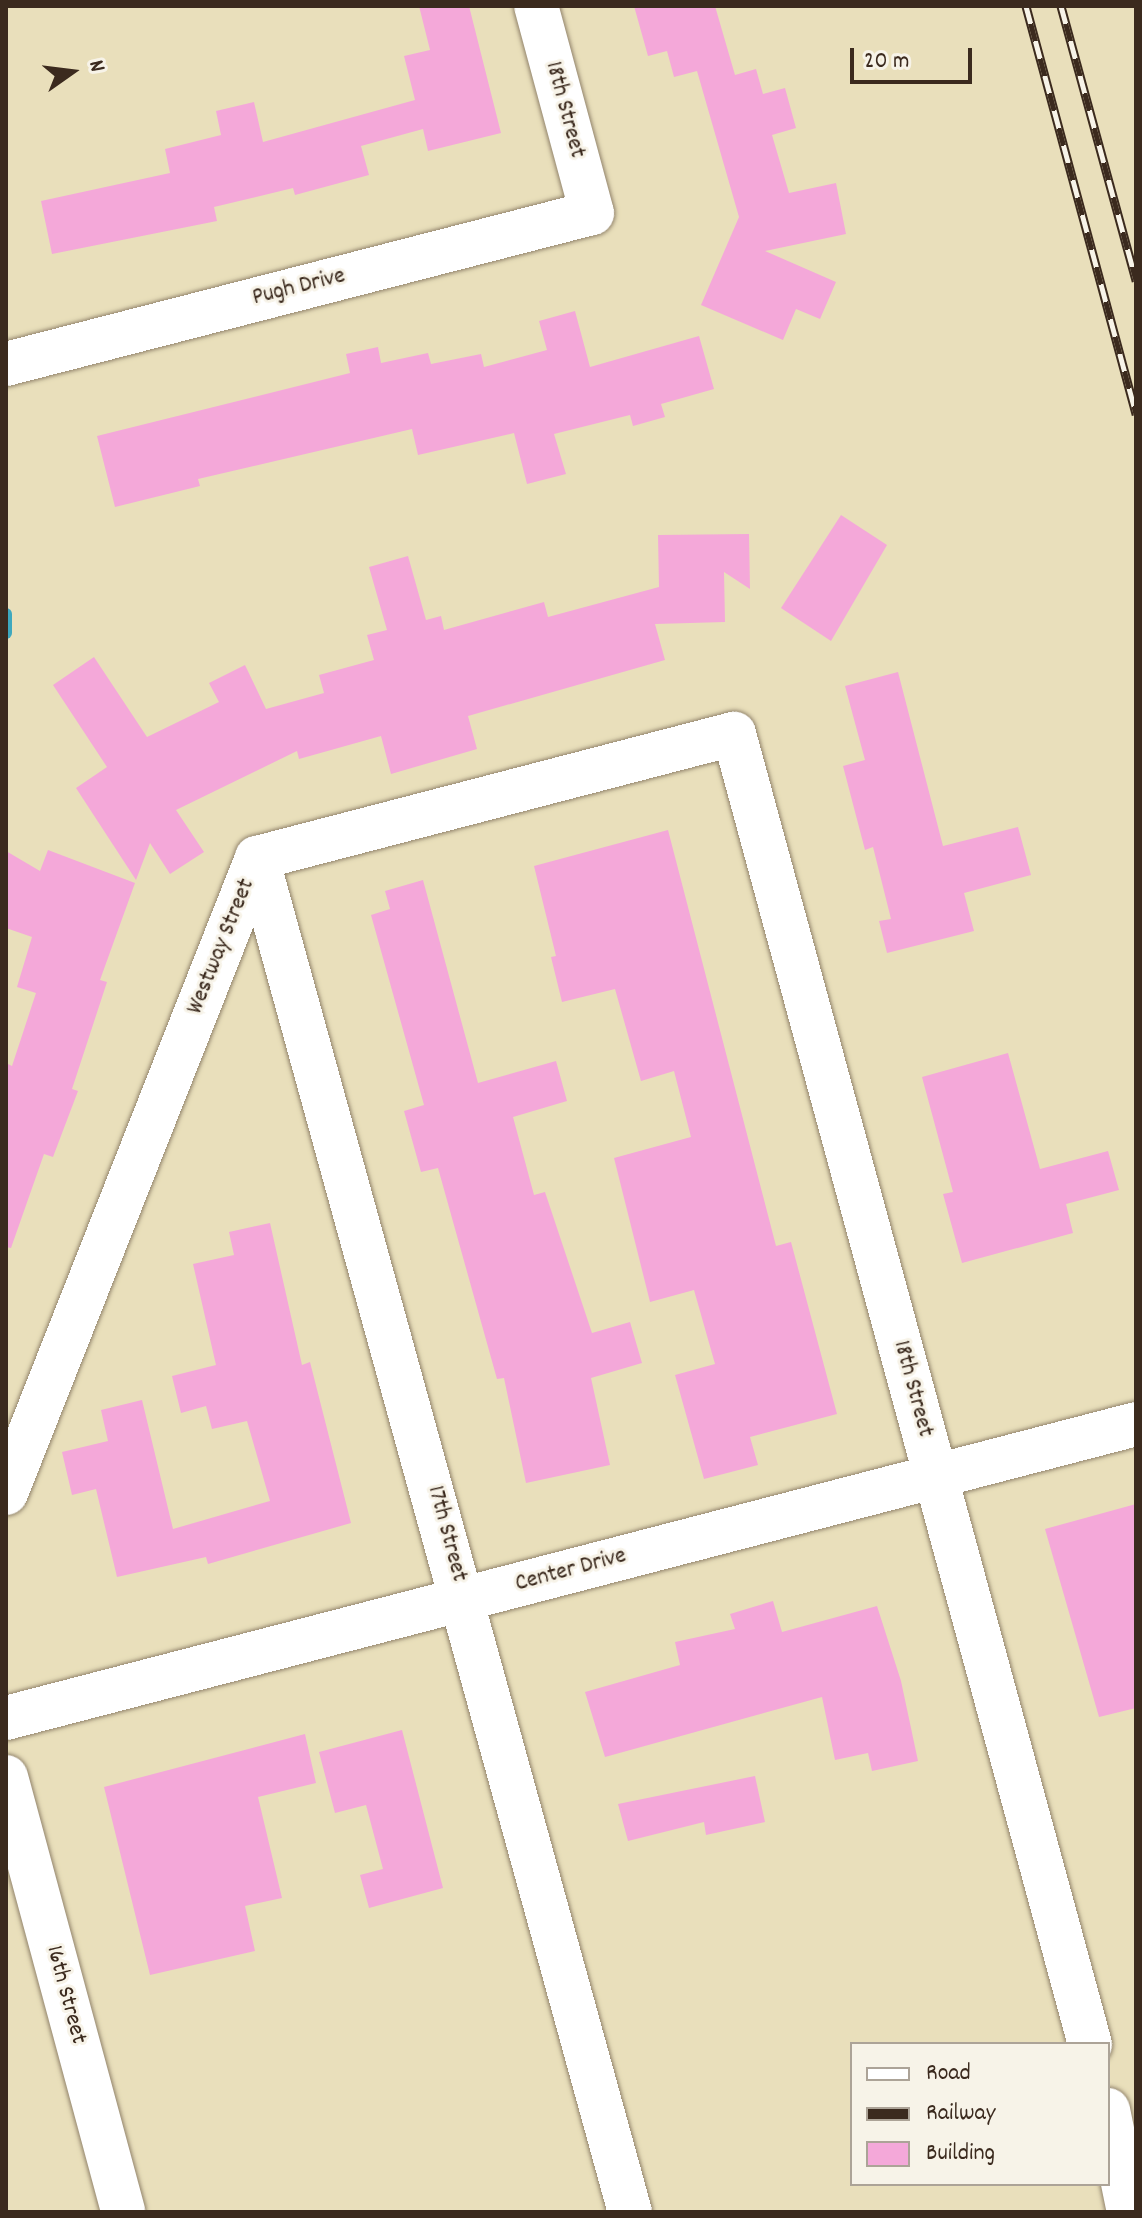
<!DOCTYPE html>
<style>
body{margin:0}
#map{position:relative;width:1142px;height:2218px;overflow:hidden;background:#e9dfbb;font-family:Dekko,sans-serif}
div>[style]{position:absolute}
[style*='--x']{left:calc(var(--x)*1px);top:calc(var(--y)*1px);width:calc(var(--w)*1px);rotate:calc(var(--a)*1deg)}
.stream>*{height:12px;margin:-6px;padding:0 6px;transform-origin:6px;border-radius:6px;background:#3ea8be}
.building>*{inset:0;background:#f4a8d9}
.roads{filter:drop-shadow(0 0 2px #92846c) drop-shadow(0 0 2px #92846c)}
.minor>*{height:44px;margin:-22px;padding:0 22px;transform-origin:22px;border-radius:22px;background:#fff}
.rail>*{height:9px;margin-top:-4.5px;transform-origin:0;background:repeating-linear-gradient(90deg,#f7f3e8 0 18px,#3b2a1e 0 36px);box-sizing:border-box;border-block:2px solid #3b2a1e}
span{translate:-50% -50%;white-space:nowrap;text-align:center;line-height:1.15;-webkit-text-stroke:6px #f7f3e8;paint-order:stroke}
.street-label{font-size:24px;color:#3b2a1e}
.frame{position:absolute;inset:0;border:8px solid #3b2a1e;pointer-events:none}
.legend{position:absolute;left:850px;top:2042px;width:260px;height:144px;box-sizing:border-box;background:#f7f3e8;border:2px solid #aca397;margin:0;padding:10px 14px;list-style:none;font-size:24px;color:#3b2a1e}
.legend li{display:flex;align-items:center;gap:16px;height:40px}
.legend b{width:40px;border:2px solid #aca397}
.north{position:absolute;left:32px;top:32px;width:80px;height:80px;-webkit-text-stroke:6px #f7f3e8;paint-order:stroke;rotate:76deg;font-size:22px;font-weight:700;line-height:32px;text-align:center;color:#3b2a1e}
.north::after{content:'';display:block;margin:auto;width:28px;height:36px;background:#3b2a1e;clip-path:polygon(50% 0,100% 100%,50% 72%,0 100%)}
.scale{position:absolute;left:850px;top:48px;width:122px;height:36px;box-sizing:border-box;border:4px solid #3b2a1e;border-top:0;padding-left:10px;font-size:24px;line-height:28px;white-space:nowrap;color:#3b2a1e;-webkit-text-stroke:6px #f7f3e8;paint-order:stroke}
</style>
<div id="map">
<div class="stream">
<div style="--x:6;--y:614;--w:19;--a:90"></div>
</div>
<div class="building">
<div style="clip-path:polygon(419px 6px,469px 6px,501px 133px,428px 151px,423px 129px,361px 146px,369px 175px,295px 195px,293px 188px,214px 207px,217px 221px,52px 254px,41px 201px,170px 173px,165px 149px,221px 135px,216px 111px,254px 102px,263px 142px,415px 100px,404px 56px,430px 50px)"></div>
<div style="clip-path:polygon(634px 6px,715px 6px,735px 75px,756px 69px,763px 94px,785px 88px,796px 128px,772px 135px,789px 193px,836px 183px,846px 234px,765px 251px,836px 282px,820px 319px,796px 309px,783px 340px,701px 305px,739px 217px,697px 71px,674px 77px,667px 51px,648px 56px)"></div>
<div style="clip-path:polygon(575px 311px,590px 367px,699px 336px,714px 389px,661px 404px,665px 417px,633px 426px,630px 415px,554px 434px,566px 474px,527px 484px,514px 433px,418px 455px,412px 429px,198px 479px,200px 486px,115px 507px,97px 436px,350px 373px,346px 354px,378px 347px,381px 363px,428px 353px,431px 364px,481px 354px,484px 367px,547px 350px,539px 321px)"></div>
<div style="clip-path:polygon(841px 515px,887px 545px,831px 641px,781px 608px)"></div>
<div style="clip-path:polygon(749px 534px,750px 589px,724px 572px,725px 622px,655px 624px,665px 660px,468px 716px,477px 749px,391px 774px,381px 736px,299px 759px,297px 751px,176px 810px,204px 852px,170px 874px,150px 843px,136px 880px,76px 788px,107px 767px,53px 685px,94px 657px,147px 737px,219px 702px,209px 683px,245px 665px,266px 709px,324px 693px,319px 675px,374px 660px,367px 635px,387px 630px,369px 567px,408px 556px,426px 620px,441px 616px,444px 630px,544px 602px,548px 617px,659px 587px,658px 535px)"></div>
<div style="clip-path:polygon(898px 672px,943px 846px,1018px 827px,1031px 875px,964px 893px,974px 931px,887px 953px,879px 921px,891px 919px,873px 847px,865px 850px,843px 766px,865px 760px,845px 686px)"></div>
<div style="clip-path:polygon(668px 830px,776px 1246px,791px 1242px,837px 1414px,750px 1437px,758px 1465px,704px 1479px,675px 1375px,715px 1364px,694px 1290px,650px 1302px,614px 1158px,691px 1137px,674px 1071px,641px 1081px,615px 989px,562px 1002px,551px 957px,556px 956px,534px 866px)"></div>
<div style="clip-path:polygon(48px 850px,135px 883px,100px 980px,107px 982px,72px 1089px,78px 1091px,53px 1157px,44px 1154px,11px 1248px,6px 1247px,6px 1063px,12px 1066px,36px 993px,17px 987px,32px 937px,6px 928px,6px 851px,40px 871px)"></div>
<div style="clip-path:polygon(423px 880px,478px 1083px,556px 1061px,567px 1101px,513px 1117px,534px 1195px,545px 1192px,592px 1333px,630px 1322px,642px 1363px,591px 1378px,610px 1465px,526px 1483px,504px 1378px,497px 1379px,438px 1168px,421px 1172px,404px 1111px,424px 1105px,371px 915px,390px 909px,385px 891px)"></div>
<div style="clip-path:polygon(1008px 1053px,1040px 1169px,1108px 1151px,1119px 1190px,1066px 1204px,1073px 1233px,962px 1263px,943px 1194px,953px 1192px,922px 1077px)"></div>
<div style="clip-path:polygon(270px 1223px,302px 1365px,310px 1362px,351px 1523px,208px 1564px,206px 1557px,117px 1577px,96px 1489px,72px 1495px,62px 1452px,108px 1441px,101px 1410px,142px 1400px,173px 1529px,270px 1501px,247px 1421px,212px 1429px,206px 1406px,181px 1413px,172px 1376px,216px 1365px,193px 1264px,234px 1255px,229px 1232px)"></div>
<div style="clip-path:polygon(1136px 1504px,1136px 1708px,1099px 1717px,1045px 1529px)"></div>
<div style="clip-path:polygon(773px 1601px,782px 1632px,877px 1606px,901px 1681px,918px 1761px,872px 1771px,868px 1753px,835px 1760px,822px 1697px,605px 1757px,585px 1692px,680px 1665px,675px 1642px,735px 1629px,730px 1614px)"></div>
<div style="clip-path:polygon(402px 1730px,443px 1888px,369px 1908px,360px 1875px,383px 1869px,366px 1805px,335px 1813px,319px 1752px)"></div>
<div style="clip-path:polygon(305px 1734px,316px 1783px,258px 1797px,282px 1898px,245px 1906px,255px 1951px,150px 1975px,104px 1787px)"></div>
<div style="clip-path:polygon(755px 1776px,765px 1822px,706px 1835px,704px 1822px,628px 1841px,618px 1804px)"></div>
</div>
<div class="roads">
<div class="minor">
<div style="--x:6;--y:364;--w:605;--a:-14.45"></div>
<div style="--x:592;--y:213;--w:214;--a:-105.1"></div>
<div style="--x:257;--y:858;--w:1404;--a:74.6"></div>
<div style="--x:6;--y:1493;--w:683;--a:-68.43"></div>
<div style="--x:257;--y:858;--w:493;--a:-14.6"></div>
<div style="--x:734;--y:734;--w:1358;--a:74.8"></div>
<div style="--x:6;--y:1718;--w:1168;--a:-14.58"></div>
<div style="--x:6;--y:1777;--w:450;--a:74.9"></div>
<div style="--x:1108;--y:2110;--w:104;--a:78.4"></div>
</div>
</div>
<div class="rail">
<div style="--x:1026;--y:6;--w:423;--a:74.9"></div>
<div style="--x:1061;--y:6;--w:285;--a:74.7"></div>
</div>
<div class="street-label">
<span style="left:564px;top:110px;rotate:75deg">18th Street</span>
<span style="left:299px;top:288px;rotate:-14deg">Pugh Drive</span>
<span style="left:222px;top:947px;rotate:-68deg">Westway Street</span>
<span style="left:912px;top:1389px;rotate:75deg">18th Street</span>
<span style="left:446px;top:1534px;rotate:75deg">17th Street</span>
<span style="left:571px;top:1571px;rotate:-15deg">Center Drive</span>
<span style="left:65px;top:1995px;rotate:75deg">16th Street</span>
</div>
<div class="frame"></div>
<ul class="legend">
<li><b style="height:10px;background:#fff"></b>Road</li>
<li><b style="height:10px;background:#3b2a1e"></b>Railway</li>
<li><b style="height:22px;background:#f4a8d9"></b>Building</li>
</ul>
<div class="north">N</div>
<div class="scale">20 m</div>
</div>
